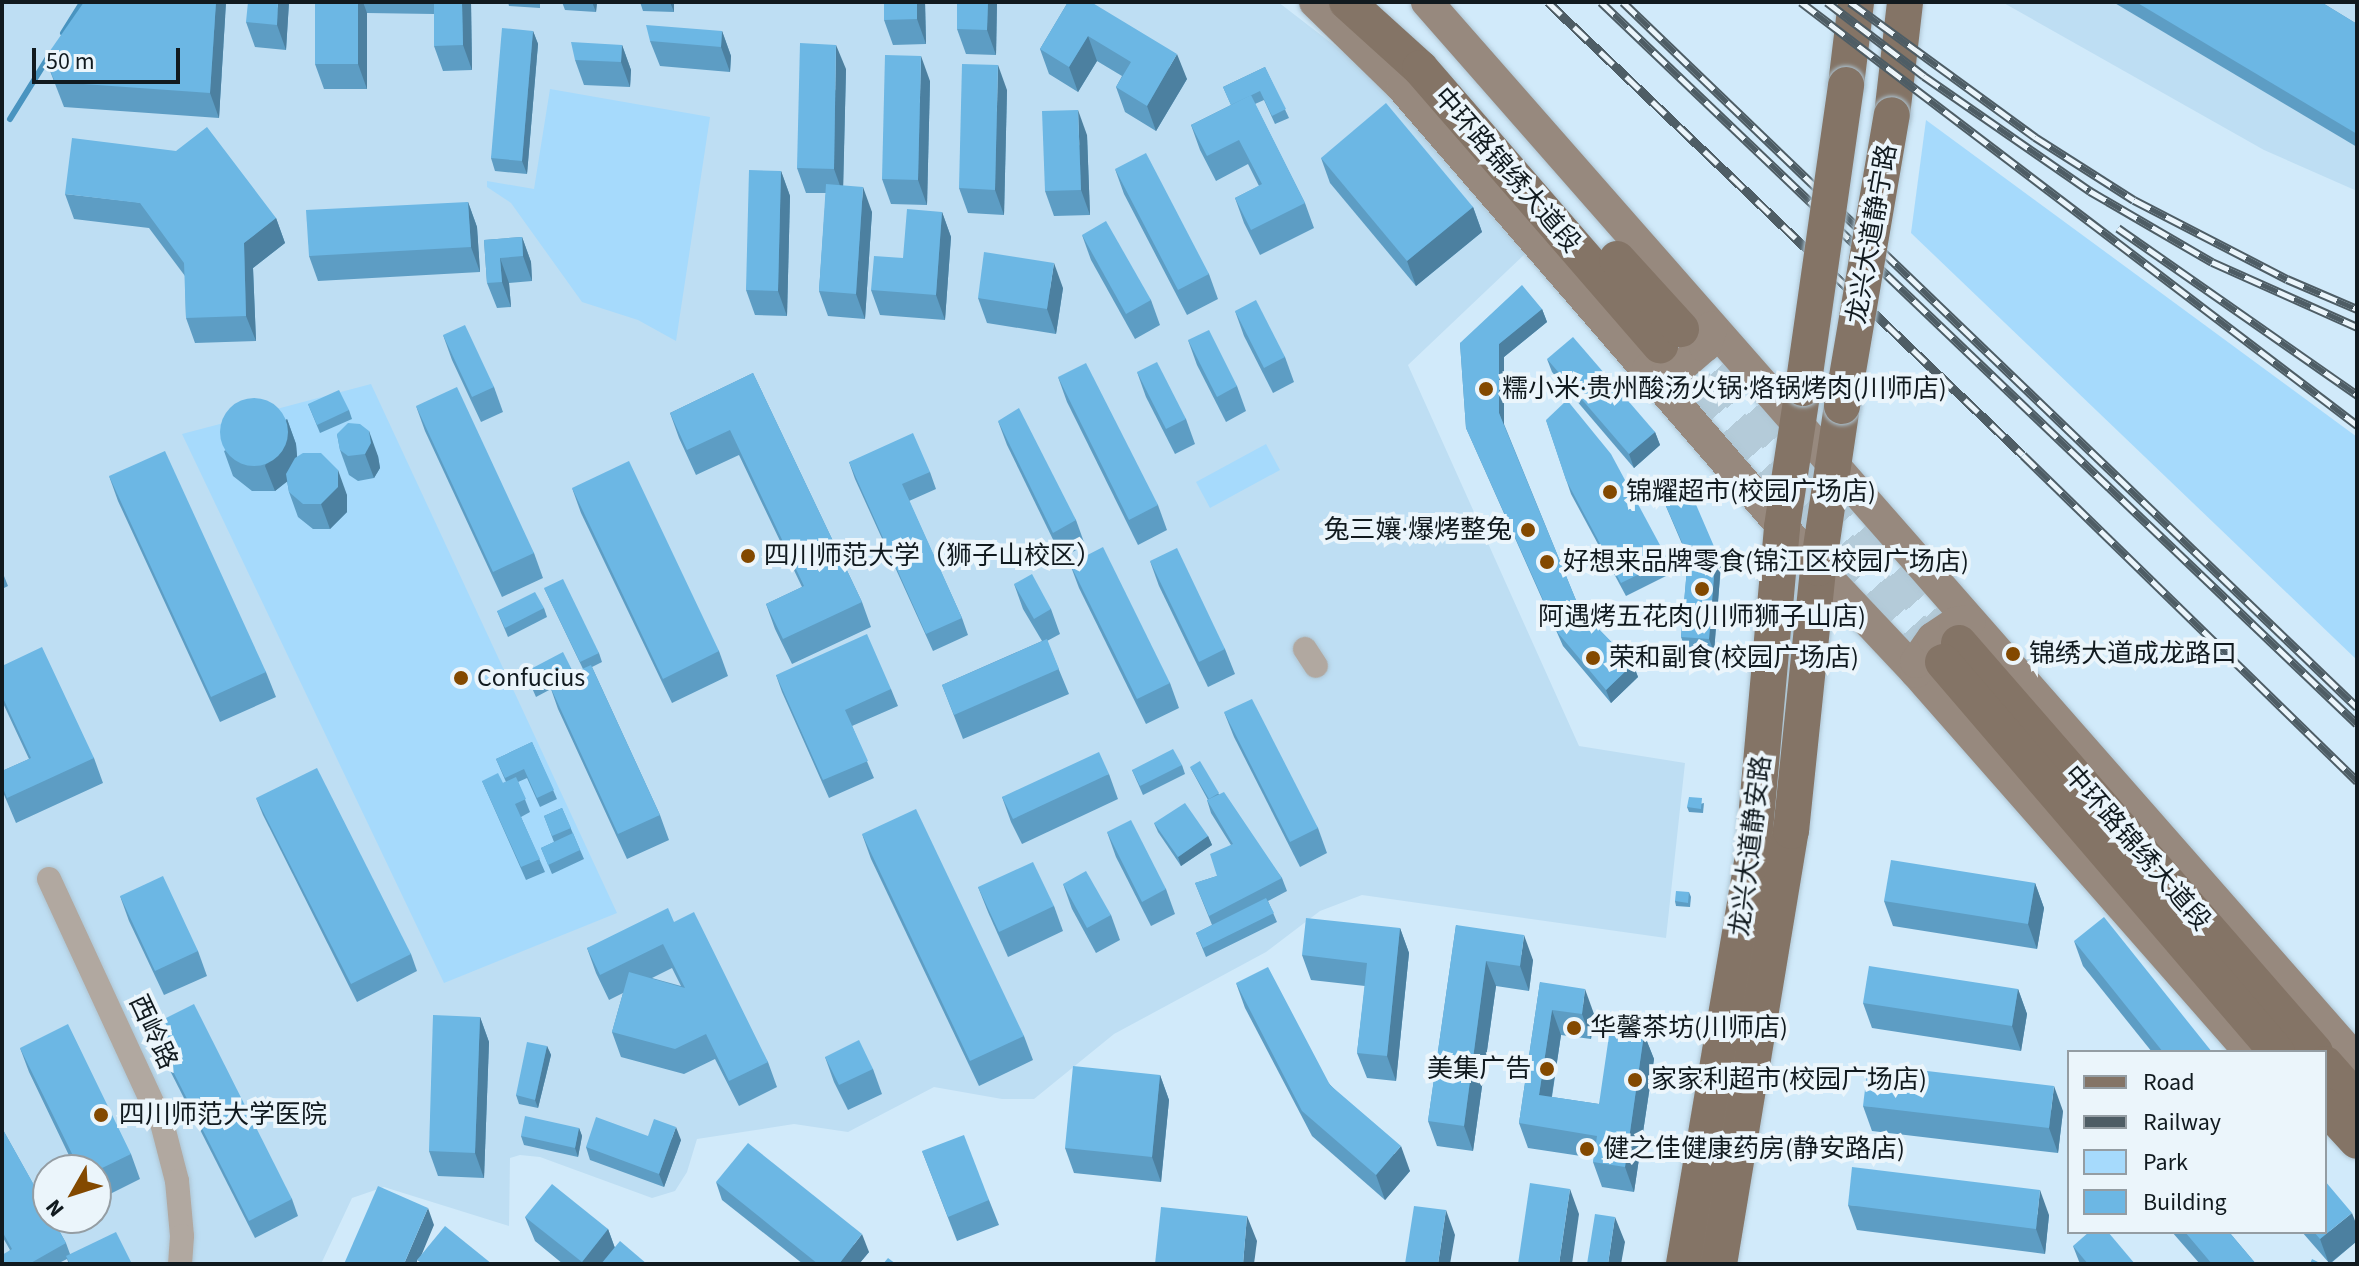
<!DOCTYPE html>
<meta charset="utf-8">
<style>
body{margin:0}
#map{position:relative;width:2359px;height:1266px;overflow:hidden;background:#d1eafa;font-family:"Source Sans 3","Noto Sans SC",sans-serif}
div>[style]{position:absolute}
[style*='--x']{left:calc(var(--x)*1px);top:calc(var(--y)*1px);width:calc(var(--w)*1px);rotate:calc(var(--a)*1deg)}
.built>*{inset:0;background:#bedef3}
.green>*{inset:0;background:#a6dafc}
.stream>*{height:6px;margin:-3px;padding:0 3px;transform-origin:3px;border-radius:3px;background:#4994c0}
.primary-tunnel>*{height:36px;margin-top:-18px;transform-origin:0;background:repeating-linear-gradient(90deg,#b4cbd9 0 36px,transparent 0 54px)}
.roads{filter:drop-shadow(0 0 2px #aec5d3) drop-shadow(0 0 2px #aec5d3)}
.street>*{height:24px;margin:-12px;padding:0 12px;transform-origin:12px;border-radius:12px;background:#b1a8a0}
.secondary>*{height:32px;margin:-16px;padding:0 16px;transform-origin:16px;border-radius:16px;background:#97897e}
.primary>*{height:36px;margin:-18px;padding:0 18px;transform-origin:18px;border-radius:18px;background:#847466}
.rail>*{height:9px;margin-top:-4.5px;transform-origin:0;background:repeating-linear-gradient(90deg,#ebf5fb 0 18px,#4e5d65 0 36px);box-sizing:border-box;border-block:2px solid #4e5d65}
.bridges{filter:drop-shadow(0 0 2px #aec5d3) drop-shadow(0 0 2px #aec5d3)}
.primary-bridge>*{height:36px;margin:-18px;padding:0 18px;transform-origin:18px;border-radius:18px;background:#847466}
.wall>*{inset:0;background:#5d9dc4}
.shaded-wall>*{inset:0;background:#4c80a0}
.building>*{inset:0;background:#6cb7e4}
.round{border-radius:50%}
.dots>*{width:22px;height:22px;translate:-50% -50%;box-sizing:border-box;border:4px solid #ebf5fb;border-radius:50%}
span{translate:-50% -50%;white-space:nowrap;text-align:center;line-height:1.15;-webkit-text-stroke:8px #ebf5fb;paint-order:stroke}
.street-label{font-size:26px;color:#111a1f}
.poi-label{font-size:26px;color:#111a1f}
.left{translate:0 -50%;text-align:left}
.right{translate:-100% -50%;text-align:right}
.frame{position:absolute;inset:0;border:4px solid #111a1f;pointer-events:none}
.legend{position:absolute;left:2067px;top:1050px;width:260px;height:184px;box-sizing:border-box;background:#ebf5fb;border:2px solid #949da3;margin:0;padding:10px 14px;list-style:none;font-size:24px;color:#111a1f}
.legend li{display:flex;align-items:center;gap:16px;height:40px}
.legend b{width:40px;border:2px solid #949da3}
.north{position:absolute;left:32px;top:1154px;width:80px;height:80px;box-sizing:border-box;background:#ebf5fb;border:2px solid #949da3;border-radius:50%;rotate:231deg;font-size:22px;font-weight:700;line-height:32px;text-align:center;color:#111a1f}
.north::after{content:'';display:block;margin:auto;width:28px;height:36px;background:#834900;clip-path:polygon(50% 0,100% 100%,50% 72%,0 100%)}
.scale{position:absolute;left:32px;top:48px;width:148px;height:36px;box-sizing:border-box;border:4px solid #111a1f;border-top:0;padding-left:10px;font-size:24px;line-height:28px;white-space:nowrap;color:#111a1f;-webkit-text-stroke:6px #ebf5fb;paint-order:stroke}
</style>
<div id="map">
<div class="built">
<div style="clip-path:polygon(evenodd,2px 2px,1278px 2px,1382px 82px,1527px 252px,1408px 365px,1579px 746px,1685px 763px,1666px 938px,1362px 895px,1320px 911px,1266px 952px,1114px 1034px,1034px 1099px,1002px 1099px,934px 1087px,848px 1132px,794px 1124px,697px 1139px,687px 1172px,675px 1191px,652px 1198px,540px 1157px,520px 1155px,510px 1158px,509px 1226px,384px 1187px,352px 1198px,321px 1264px,190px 1264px,188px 1179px,170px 1234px,168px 1264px,2px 1264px,2px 2px,48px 1170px,96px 1170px,96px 1218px,48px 1218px,48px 1170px)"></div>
<div style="clip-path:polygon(2002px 2px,2357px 4px,2357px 191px,2264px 150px)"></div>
</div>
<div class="green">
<div style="clip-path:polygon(550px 89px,710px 117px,676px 341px,638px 320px,582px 302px,511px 203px,487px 187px,487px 181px,534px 189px)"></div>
<div style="clip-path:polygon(1926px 120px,2357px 437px,2357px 660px,1911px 233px)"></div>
<div style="clip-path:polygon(371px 384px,617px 913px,444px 983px,182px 434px)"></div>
<div style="clip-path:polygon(1266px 444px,1280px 470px,1210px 508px,1196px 482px)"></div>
</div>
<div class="stream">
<div style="--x:63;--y:33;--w:36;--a:-58"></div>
<div style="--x:10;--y:119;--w:74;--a:-58.2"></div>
</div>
<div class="primary-tunnel">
<div style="--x:1681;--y:329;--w:386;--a:48.5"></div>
<div style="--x:1660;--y:345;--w:424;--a:48.3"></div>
</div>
<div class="roads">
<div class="street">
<div style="--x:1305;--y:649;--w:20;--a:57"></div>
<div style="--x:49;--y:879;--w:269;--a:65.2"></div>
<div style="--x:162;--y:1123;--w:60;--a:75.5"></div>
<div style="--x:177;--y:1181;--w:55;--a:84.8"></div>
<div style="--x:182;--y:1236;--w:28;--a:94"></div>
</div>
<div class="secondary">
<div style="--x:1315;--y:2;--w:122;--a:44.3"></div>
<div style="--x:1402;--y:87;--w:636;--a:49.14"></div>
<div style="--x:1818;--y:568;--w:143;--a:46.7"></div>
<div style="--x:1916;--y:672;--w:506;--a:48.69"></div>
<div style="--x:1427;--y:2;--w:1409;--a:48.71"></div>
<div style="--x:1648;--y:369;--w:19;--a:12"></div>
<div style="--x:1667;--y:373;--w:10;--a:-17"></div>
<div style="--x:1677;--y:370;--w:37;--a:-41"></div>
<div style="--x:1705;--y:346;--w:20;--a:-70"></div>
<div style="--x:1916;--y:672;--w:10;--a:-90"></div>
<div style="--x:1916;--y:662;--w:29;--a:-55"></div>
<div style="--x:1933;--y:638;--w:27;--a:-34"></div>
<div style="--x:1955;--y:623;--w:15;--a:-8"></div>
</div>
<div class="primary">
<div style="--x:1347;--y:2;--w:98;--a:42.1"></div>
<div style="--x:1420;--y:68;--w:367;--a:49.1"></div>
<div style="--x:1846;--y:85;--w:84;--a:-83.1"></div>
<div style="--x:1892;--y:115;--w:114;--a:-83.4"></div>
<div style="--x:1617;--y:259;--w:95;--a:47.6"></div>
<div style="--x:1959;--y:643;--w:542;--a:48.96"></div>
<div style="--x:1943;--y:662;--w:513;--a:49.42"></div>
<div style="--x:2325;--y:1064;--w:48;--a:48.4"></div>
<div style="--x:2325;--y:1106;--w:47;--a:47.6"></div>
<div style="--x:1684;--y:1264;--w:406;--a:-80.4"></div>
<div style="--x:1752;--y:864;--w:338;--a:-84.9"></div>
<div style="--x:1782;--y:527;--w:141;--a:-81.4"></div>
<div style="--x:1719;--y:1264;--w:439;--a:-80.6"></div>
<div style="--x:1791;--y:831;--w:264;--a:-84.1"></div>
<div style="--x:1818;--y:568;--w:164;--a:-81.6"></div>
</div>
</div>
<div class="rail">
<div style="--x:1548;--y:2;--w:656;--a:43.64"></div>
<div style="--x:2023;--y:455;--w:467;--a:44.3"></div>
<div style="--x:1601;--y:2;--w:1045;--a:43.68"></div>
<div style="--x:1623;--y:2;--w:1018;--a:43.85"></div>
<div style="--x:1801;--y:2;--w:699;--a:37.26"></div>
<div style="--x:1827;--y:2;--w:122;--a:37.3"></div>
<div style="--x:1924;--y:76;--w:202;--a:34.7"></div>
<div style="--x:2090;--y:191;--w:141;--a:30.2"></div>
<div style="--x:2212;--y:262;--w:159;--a:24.1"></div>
<div style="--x:1850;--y:2;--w:229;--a:36.1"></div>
<div style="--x:2035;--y:137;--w:117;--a:32.5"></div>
<div style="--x:2134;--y:200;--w:172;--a:27.3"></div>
<div style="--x:2287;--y:279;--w:76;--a:23.2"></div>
<div style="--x:2118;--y:228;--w:292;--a:34.9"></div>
</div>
<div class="bridges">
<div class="primary-bridge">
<div style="--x:1803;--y:388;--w:306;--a:-81.9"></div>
<div style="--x:1842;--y:406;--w:295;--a:-80.3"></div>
</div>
</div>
<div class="wall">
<div style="clip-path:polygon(226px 2px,219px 118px,64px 107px,45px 58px,121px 3px)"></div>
<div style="clip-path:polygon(289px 2px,286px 50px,255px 47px,246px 22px)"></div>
<div style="clip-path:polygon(315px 2px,471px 2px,472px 70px,443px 71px,434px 46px,434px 14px,367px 13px,367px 89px,324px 89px,315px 64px)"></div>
<div style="clip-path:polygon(508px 2px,540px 2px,540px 8px,509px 6px)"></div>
<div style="clip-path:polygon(562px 2px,597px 2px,596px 12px,565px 10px)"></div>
<div style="clip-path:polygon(640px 2px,674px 2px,674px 12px,643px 11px)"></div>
<div style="clip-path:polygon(925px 2px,926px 44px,893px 45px,884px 20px)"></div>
<div style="clip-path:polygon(957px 2px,997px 2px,996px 55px,966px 54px,957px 29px)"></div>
<div style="clip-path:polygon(1068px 2px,1187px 79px,1156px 131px,1125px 112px,1116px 87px,1122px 76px,1097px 61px,1078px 92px,1049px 74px,1040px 49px)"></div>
<div style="clip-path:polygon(2113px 2px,2321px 2px,2357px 24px,2357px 147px)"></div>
<div style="clip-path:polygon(533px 31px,538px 44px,527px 174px,495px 171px,491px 158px)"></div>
<div style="clip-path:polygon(722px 31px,731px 56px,730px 72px,660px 66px,650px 41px)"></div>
<div style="clip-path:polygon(622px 45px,631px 70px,630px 87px,584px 85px,575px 60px)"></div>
<div style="clip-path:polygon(1265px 67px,1289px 118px,1275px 124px,1264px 100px,1255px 104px,1305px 203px,1314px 228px,1260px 255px,1244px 223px,1235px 198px,1259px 186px,1248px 164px,1216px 181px,1200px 150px,1191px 125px,1231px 105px,1223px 87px)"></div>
<div style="clip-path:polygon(846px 69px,843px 186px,872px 212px,865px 319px,828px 316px,819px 291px,826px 193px,806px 193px,797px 168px)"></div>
<div style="clip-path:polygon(930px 81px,927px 205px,891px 204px,882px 179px)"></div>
<div style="clip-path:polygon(1007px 90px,1004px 215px,968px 213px,959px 188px)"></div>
<div style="clip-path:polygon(1087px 135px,1090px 215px,1054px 216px,1045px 191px)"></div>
<div style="clip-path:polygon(1321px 158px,1473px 207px,1482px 232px,1416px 286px,1330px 183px)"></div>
<div style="clip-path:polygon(1115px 169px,1209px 274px,1218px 299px,1187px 315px,1124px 194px)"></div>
<div style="clip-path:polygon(781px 171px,790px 196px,787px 316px,755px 315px,746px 290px)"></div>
<div style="clip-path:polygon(65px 194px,276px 218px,285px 243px,253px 268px,256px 341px,195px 343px,186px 318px,185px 276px,149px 228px,74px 219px)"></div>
<div style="clip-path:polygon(468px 202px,477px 227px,480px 272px,318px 281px,309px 256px)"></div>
<div style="clip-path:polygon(942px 212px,951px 237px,945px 320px,880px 315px,871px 290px,903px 258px)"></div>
<div style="clip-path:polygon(1082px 235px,1151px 300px,1160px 325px,1135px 339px,1091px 260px)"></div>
<div style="clip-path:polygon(522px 237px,531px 262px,532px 281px,509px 283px,511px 307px,497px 308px,487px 283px,484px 240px)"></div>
<div style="clip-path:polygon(1063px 288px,1056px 334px,987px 323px,978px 298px)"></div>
<div style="clip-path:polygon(1542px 309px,1547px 322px,1504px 357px,1504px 424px,1580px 610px,1633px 664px,1638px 677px,1611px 703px,1563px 646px,1466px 428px,1460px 343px)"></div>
<div style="clip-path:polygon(1235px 311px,1285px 357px,1294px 382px,1273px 393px,1244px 336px)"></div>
<div style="clip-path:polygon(443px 335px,494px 387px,503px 412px,481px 422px,452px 360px)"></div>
<div style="clip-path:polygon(1188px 340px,1237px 386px,1246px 411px,1226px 422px,1197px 365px)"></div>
<div style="clip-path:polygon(1547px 359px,1655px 432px,1660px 445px,1634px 468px,1552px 372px)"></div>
<div style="clip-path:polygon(1137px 372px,1186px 419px,1195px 444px,1175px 454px,1146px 397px)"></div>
<div style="clip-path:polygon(753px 373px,862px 602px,871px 627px,792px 664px,775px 629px,766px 604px,802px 587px,739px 455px,696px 475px,679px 438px,670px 413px)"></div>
<div style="clip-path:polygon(1058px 377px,1158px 505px,1167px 530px,1138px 545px,1067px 402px)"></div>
<div style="clip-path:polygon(308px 404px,349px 410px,352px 419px,320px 433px)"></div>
<div style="clip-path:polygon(416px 406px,534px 553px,543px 578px,502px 597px,425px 431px)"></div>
<div style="clip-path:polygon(287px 419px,296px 444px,297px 457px,347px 495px,347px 512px,330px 529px,313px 529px,298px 517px,289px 492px,287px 481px,275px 491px,252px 491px,233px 476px,224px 451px)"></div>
<div style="clip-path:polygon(1546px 420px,1668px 560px,1672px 573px,1626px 596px,1571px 494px)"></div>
<div style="clip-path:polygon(998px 421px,1076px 520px,1085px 545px,1062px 558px,1007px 445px)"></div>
<div style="clip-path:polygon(337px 434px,378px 456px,380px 468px,374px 478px,358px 481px,349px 475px,340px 450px)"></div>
<div style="clip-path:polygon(849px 462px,930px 472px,936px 489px,909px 501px,962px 618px,968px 635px,933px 651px,855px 479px)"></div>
<div style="clip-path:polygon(109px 476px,266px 672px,276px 697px,220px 722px,118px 501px)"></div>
<div style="clip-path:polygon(572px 488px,719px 651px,728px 676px,672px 703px,581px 513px)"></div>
<div style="clip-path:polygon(1659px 490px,1716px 551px,1721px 564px,1714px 652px,1686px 650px,1681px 637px,1688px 558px)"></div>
<div style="clip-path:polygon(1150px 561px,1225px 649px,1235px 674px,1208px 687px,1159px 586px)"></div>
<div style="clip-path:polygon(1070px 564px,1170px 683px,1179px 708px,1146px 724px,1079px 588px)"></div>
<div style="clip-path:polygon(2px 571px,8px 586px,2px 589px)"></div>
<div style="clip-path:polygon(1014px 584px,1051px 609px,1060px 634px,1047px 641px,1069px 694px,963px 739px,942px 685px,1042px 641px,1023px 609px)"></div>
<div style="clip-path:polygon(544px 588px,599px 653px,602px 662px,592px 667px,660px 815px,669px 840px,627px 859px,558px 709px,551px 689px,536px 697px,525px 672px,571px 668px,573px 673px,583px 669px)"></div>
<div style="clip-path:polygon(544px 608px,547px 617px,508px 637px,497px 611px)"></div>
<div style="clip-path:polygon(2px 666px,94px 758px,103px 783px,16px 823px,2px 790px,2px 771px,29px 759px,2px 701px)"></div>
<div style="clip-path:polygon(776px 675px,891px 689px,898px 706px,852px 726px,874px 778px,829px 798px,782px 692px)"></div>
<div style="clip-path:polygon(1224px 712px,1318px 828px,1327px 853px,1300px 867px,1234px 737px)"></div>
<div style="clip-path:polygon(532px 742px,557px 799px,540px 807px,527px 778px,518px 782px,530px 812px,521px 817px,545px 872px,526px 880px,482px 781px,503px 783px,506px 782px,496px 759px)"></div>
<div style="clip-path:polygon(1182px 765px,1185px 774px,1143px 795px,1132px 770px)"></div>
<div style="clip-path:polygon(1190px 767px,1219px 794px,1282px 878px,1287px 891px,1268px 901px,1277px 922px,1206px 957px,1196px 933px,1212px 925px,1195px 883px,1217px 876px,1231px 845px,1211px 813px,1207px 800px,1208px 800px)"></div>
<div style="clip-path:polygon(1109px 774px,1118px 799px,1022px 844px,1011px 822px,1002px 797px)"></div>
<div style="clip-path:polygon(256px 798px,411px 954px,417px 971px,357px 1002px,263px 815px)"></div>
<div style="clip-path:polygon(1704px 803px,1703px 813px,1689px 812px,1687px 807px)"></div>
<div style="clip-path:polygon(562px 808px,584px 859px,552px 874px,541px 848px,554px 842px,544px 816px)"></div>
<div style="clip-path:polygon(1154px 823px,1208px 836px,1212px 845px,1181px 866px,1158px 832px)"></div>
<div style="clip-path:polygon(1107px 832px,1166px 889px,1175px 914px,1151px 926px,1116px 857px)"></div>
<div style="clip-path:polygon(862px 834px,1024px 1036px,1033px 1060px,979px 1086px,871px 859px)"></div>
<div style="clip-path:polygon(2035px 883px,2044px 908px,2037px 949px,1893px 926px,1884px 901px)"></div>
<div style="clip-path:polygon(1063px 884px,1111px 915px,1120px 940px,1096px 953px,1072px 909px)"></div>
<div style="clip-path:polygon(978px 887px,1054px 906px,1063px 931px,1008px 957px,988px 912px)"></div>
<div style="clip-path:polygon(1689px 892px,1691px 897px,1690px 907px,1676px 906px,1675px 901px)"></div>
<div style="clip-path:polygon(120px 896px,198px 951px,207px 976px,164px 995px,129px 921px)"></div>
<div style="clip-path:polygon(evenodd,674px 922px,768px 1062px,777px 1087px,739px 1106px,715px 1059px,684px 1074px,621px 1057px,612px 1032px,623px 993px,609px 1000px,596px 973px,587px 948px,674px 922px,672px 968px,681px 986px,652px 978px,672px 968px)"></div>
<div style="clip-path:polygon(1456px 925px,1533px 960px,1529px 991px,1496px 986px,1473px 1151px,1437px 1146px,1428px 1121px)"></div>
<div style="clip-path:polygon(1400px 928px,1409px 953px,1396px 1081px,1367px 1078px,1357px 1053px,1365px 986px,1311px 980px,1302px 955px)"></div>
<div style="clip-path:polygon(2074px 941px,2212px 1052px,2152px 1052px,2083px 966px)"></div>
<div style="clip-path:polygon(1540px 982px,1594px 1014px,1591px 1039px,1561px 1035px,1552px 1097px,1599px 1104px,1644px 1034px,1654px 1059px,1634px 1192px,1602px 1187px,1593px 1162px,1594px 1158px,1528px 1148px,1519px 1123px)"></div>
<div style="clip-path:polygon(1236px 983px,1410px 1171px,1385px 1200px,1312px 1136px,1245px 1008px)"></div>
<div style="clip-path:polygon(2018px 989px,2027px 1014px,2021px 1051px,1872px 1028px,1863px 1003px)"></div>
<div style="clip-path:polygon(480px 1017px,489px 1042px,484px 1178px,438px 1176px,429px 1151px)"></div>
<div style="clip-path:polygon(150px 1026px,292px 1199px,298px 1216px,255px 1238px,156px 1043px)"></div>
<div style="clip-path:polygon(547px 1046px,551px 1055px,538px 1108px,519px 1104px,516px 1095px)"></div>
<div style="clip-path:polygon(20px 1048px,131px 1154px,140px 1179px,96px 1201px,96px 1170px,76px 1170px,29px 1072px)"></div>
<div style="clip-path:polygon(825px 1057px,873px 1069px,882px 1094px,848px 1110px,834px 1082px)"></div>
<div style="clip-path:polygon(1160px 1075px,1169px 1100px,1161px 1182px,1074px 1173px,1065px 1148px)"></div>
<div style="clip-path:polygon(1863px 1106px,2063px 1111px,2058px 1153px,1872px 1131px)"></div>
<div style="clip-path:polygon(2px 1128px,66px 1243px,70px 1254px,132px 1264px,69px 1264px,67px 1259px,57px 1264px,2px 1264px,10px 1250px,2px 1236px)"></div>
<div style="clip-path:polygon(579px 1128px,582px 1136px,578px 1157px,524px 1145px,521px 1136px)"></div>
<div style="clip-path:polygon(648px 1136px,681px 1140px,664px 1187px,590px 1160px,586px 1147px)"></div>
<div style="clip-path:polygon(922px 1151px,989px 1200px,999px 1225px,957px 1241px)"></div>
<div style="clip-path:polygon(716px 1182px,869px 1252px,859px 1264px,803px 1264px,722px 1200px)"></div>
<div style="clip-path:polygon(1848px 1205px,2049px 1215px,2045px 1254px,1857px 1230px)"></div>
<div style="clip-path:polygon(525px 1217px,608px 1229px,615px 1248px,647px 1264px,563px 1264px,535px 1241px)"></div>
<div style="clip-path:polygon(2357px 1226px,2357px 1241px,2330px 1264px,2302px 1232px,2325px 1232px)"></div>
<div style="clip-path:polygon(2172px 1232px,2229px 1232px,2256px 1264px,2200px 1264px)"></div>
<div style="clip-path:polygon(2073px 1246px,2135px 1264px,2080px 1264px)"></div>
</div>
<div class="shaded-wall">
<div style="clip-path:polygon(216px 2px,226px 2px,219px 118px,210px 93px)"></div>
<div style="clip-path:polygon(278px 2px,289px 2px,286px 50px,277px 25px)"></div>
<div style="clip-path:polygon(358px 2px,363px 2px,367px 13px,367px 89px,358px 64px)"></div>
<div style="clip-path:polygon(462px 2px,471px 2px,472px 70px,463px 45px)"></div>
<div style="clip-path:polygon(592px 2px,597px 2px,596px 12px)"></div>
<div style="clip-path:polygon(670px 2px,674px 2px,674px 12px)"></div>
<div style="clip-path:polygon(917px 2px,925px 2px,926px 44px,917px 19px)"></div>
<div style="clip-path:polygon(988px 2px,997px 2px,996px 55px,987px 30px)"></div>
<div style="clip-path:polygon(533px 31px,538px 44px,527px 174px,522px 161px)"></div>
<div style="clip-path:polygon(722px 31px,731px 56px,730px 72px,721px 47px)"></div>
<div style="clip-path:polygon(1088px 36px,1097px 61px,1078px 92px,1069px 67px)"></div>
<div style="clip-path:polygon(622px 45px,631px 70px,630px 87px,621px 62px)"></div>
<div style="clip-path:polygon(836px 45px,846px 69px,843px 194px,834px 169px)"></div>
<div style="clip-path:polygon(1177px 54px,1187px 79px,1156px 131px,1147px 106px)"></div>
<div style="clip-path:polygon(921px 56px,930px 81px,927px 205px,918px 180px)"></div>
<div style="clip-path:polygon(998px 65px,1007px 90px,1004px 215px,995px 190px)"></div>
<div style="clip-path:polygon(1078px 110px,1087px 135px,1090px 215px,1081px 190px)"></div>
<div style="clip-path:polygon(781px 171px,790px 196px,787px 316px,778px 291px)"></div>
<div style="clip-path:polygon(863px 187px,872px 212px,865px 319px,856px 294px)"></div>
<div style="clip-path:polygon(468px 202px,477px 227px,480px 272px,471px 247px)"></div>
<div style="clip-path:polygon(1473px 207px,1482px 232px,1416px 286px,1407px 261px)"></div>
<div style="clip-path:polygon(942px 212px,951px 237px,945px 320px,936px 295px)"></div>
<div style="clip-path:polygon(276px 218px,285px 243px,253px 268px,256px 341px,246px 316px,244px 243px)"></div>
<div style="clip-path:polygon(522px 237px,531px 262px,532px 281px,523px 256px)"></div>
<div style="clip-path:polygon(500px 258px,509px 283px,511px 307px,502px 282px)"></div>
<div style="clip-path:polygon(1054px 263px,1063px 288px,1056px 334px,1047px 309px)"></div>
<div style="clip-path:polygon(1542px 309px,1547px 322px,1504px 357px,1504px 426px,1499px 413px,1499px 344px)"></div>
<div style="clip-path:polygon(287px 419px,296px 444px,298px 467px,293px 477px,275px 491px,265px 466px)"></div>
<div style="clip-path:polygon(369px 431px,378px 456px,380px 468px,374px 478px,365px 454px)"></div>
<div style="clip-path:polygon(1655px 432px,1660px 445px,1634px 468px,1629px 454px)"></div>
<div style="clip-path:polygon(338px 470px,347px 495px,347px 512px,330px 529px,321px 504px)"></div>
<div style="clip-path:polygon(1716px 551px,1721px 564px,1714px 652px,1709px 639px)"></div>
<div style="clip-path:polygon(1633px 664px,1638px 677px,1611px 703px,1606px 690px)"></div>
<div style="clip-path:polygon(1208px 836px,1212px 845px,1181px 866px,1178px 857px)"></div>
<div style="clip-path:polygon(2035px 883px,2044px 908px,2037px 949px,2028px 924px)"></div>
<div style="clip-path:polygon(1400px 928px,1409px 953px,1396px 1081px,1387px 1056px)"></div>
<div style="clip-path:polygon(1524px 935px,1533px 960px,1529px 991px,1520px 966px)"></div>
<div style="clip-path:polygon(1486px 961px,1496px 986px,1473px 1151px,1464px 1126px)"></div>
<div style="clip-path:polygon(1585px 989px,1594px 1014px,1591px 1039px,1582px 1014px)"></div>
<div style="clip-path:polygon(2018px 989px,2027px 1014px,2021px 1051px,2012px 1026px)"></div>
<div style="clip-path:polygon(1552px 1010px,1561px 1035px,1548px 1120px,1539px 1095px)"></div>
<div style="clip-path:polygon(480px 1017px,489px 1042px,484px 1178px,475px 1153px)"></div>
<div style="clip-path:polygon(1644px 1034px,1654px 1059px,1634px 1192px,1625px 1167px)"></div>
<div style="clip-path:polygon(547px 1046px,551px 1055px,538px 1108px,535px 1100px)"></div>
<div style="clip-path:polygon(1160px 1075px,1169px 1100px,1161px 1182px,1152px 1157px)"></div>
<div style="clip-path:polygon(2054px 1086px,2063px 1111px,2058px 1153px,2049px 1128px)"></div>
<div style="clip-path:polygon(676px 1127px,681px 1140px,664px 1187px,659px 1174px)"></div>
<div style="clip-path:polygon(579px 1128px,582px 1136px,578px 1157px,575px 1148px)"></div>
<div style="clip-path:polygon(1401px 1146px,1410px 1171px,1385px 1200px,1376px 1175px)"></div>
<div style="clip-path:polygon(1570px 1189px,1579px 1214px,1572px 1264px,1559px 1264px)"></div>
<div style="clip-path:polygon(2040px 1190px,2049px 1215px,2045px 1254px,2036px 1229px)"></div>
<div style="clip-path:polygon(428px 1208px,434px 1225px,419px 1261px,417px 1260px,417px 1264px,404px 1264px)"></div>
<div style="clip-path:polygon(1446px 1210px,1455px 1235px,1450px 1264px,1438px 1264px)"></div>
<div style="clip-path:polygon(2352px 1213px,2357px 1226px,2357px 1241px,2329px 1264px,2320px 1239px)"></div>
<div style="clip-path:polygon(1247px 1216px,1257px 1241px,1254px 1264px,1243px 1264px)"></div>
<div style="clip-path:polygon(1615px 1217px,1625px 1242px,1621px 1264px,1608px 1264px)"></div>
<div style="clip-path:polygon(608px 1229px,617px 1254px,609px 1264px,583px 1264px,582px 1262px)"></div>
<div style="clip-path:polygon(862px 1234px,869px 1252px,859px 1264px,839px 1264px)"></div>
</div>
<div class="building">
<div style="clip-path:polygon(84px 2px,216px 2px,210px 93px,55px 82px,45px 58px)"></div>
<div style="clip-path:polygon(248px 2px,278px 2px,277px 25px,246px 22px)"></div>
<div style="clip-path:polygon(315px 2px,358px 2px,358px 64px,315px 64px)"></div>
<div style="clip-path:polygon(434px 2px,462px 2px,463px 45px,434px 46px)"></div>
<div style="clip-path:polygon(884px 2px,917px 2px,917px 19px,884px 20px)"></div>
<div style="clip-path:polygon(957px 2px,988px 2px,987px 30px,957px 29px)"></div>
<div style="clip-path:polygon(1068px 2px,1091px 2px,1177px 54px,1147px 106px,1116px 87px,1131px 62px,1088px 36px,1069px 67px,1040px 49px)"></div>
<div style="clip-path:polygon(2136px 2px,2321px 2px,2357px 24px,2357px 134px)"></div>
<div style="clip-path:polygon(646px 25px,722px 31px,721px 47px,650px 41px)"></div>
<div style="clip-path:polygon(502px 28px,533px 31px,522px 161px,491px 158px)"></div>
<div style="clip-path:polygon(571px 42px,622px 45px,621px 62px,575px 60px)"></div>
<div style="clip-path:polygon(800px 43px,836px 45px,834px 169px,797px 168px)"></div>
<div style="clip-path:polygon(885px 55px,921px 56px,918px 180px,882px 179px)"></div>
<div style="clip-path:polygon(962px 64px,998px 65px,995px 190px,959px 188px)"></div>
<div style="clip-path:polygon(1265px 67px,1286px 109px,1272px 116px,1260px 91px,1231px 105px,1223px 87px)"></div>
<div style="clip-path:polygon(1251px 95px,1305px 203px,1251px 230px,1235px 198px,1262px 184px,1239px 140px,1207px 156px,1191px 125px)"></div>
<div style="clip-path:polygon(1386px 103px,1473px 207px,1407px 261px,1321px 158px)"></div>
<div style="clip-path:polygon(1078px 110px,1081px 190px,1045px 191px,1042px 111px)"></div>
<div style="clip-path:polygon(207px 127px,276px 218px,244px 243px,246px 316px,186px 318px,184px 263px,140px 203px,65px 194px,72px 138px,176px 151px)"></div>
<div style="clip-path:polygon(1146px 153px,1209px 274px,1178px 290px,1115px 169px)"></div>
<div style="clip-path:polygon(749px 170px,781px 171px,778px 291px,746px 290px)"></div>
<div style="clip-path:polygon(826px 184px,863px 187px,856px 294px,819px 291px)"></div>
<div style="clip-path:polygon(468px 202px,471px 247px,309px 256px,306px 210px)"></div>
<div style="clip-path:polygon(907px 209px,942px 212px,936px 295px,871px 290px,874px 256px,903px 258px)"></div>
<div style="clip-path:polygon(1106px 221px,1151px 300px,1126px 314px,1082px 235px)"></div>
<div style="clip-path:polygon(522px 237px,523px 256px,500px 258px,502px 282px,487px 283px,484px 240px)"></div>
<div style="clip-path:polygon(984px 252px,1054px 263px,1047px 309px,978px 298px)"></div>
<div style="clip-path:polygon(1522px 285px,1542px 309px,1499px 344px,1499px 413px,1580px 610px,1633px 664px,1606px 690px,1558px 633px,1466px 428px,1460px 343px)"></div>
<div style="clip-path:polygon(1256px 300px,1285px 357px,1264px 368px,1235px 311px)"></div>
<div style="clip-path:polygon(465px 325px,494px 387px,472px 397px,443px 335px)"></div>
<div style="clip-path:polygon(1209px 330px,1237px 386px,1217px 397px,1188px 340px)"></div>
<div style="clip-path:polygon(1573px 337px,1655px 432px,1629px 454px,1547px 359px)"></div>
<div style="clip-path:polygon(1157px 362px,1186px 419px,1166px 429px,1137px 372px)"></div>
<div style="clip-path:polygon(1086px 363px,1158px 505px,1129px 520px,1058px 377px)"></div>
<div style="clip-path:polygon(753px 373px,862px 602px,783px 639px,766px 604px,804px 586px,730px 430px,687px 450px,670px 413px)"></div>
<div style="clip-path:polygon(457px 387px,534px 553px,493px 572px,416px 406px)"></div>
<div style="clip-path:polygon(339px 390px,349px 410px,317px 425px,308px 404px)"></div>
<div class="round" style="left:220px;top:398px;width:68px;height:68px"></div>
<div style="clip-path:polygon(1567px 400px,1611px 454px,1668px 560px,1621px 583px,1566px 480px,1546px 420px)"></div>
<div style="clip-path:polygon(1019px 408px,1076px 520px,1053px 533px,998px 421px)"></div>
<div style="clip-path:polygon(348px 423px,360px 424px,369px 431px,371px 443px,365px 454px,348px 456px,340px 450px,337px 434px)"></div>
<div style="clip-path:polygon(913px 433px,930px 472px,902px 484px,962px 618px,926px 634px,849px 462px)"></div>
<div style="clip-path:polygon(165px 451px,266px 672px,211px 697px,109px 476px)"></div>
<div style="clip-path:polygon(303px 453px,321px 453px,338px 470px,338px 487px,321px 504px,303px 504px,289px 492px,286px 474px,295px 458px)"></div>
<div style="clip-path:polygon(629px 461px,719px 651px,663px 679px,572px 488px)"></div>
<div style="clip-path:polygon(1685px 479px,1716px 551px,1709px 639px,1681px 637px,1688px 556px,1659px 490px)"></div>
<div style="clip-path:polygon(1103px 547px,1170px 683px,1137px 699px,1070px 564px)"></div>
<div style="clip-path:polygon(1177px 548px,1225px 649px,1199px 662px,1150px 561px)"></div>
<div style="clip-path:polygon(1032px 574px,1051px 609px,1034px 619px,1014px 584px)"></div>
<div style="clip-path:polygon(563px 579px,599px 653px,580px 662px,544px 588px)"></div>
<div style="clip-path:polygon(535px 592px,544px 608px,505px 628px,497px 611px)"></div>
<div style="clip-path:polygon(867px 634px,891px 689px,845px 710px,868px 761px,823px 780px,776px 675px)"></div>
<div style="clip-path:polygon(1047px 639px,1059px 669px,954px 715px,942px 685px)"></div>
<div style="clip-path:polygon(42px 647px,94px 758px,7px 798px,2px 786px,2px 771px,31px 758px,2px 696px,2px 666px)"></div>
<div style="clip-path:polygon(563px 652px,571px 668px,533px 688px,525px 672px)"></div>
<div style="clip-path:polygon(591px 665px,660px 815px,618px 834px,549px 684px)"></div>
<div style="clip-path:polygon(1252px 699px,1318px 828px,1290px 842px,1224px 712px)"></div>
<div style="clip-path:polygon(532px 742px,554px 790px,537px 798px,524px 769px,505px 778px,496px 759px)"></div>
<div style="clip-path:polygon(1173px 749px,1182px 765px,1140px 786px,1132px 770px)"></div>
<div style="clip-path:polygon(1099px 752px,1109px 774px,1013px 819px,1002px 797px)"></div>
<div style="clip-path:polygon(1200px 761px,1219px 793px,1209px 799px,1190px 767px)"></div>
<div style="clip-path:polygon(317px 768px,411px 954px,351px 984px,256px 798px)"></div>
<div style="clip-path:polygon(498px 773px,503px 783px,516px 777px,526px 799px,515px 804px,540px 859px,521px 867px,482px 781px)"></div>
<div style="clip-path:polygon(1224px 792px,1282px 878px,1209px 916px,1195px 883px,1217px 876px,1210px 854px,1233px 844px,1207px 800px)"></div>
<div style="clip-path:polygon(1689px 797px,1702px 798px,1701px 809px,1687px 807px)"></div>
<div style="clip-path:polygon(1185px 803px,1208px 836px,1178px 857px,1154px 823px)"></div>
<div style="clip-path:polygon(562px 808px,571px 828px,552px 836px,544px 816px)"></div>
<div style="clip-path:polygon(916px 809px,1024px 1036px,970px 1061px,862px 834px)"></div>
<div style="clip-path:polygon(1131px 820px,1166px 889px,1142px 902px,1107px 832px)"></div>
<div style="clip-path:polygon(573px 833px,580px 850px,548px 865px,541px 848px)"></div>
<div style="clip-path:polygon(1891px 860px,2035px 883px,2028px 924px,1884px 901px)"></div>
<div style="clip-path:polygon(1033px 862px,1054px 906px,999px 932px,978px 887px)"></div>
<div style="clip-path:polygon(1086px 871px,1111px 915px,1087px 928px,1063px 884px)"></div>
<div style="clip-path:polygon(163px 876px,198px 951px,155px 971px,120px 896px)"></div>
<div style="clip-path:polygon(1676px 891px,1689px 892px,1688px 903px,1675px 901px)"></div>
<div style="clip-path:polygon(1266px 898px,1274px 913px,1203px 948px,1196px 933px)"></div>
<div style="clip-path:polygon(668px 908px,674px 922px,694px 912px,768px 1062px,729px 1081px,706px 1034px,675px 1049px,612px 1032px,629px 972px,685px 988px,663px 944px,600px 975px,587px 948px)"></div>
<div style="clip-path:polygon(2104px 917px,2212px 1052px,2163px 1052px,2074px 941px)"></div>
<div style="clip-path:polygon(1306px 918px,1400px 928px,1387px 1056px,1357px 1053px,1367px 963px,1302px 955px)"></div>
<div style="clip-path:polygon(1456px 925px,1524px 935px,1520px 966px,1486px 961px,1464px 1126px,1428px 1121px)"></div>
<div style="clip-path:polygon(1869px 966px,2018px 989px,2012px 1026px,1863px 1003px)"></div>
<div style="clip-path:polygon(1268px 967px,1330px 1085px,1401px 1146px,1376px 1175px,1302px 1111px,1236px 983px)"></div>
<div style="clip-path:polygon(1540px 982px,1585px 989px,1582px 1014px,1552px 1010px,1539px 1095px,1599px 1104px,1610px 1029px,1644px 1034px,1625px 1167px,1593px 1162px,1597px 1136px,1519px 1123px)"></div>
<div style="clip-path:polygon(194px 1004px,292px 1199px,249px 1221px,150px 1026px)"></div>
<div style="clip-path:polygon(433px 1015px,480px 1017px,475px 1153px,429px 1151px)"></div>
<div style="clip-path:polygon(68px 1024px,131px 1154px,96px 1171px,96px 1170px,80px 1170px,20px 1048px)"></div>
<div style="clip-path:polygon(859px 1040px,873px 1069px,839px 1085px,825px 1057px)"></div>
<div style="clip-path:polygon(527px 1042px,547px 1046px,535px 1100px,516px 1095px)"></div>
<div style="clip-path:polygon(1868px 1064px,2054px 1086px,2049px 1128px,1863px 1106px)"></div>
<div style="clip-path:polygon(1073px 1066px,1160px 1075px,1152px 1157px,1065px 1148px)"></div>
<div style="clip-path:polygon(525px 1116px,579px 1128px,575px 1148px,521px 1136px)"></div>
<div style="clip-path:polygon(596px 1117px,648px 1136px,654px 1119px,676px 1127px,659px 1174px,586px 1147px)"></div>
<div style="clip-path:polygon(2px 1128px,48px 1210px,48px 1218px,52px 1218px,66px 1243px,29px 1264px,2px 1264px,2px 1255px,12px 1249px,2px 1231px)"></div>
<div style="clip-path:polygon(964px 1135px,989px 1200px,948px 1217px,922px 1151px)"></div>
<div style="clip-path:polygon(748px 1143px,862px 1234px,839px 1264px,818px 1264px,716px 1182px)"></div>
<div style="clip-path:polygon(1852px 1167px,2040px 1190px,2036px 1229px,1848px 1205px)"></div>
<div style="clip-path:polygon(2325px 1181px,2352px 1213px,2320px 1239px,2314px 1232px,2325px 1232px)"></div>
<div style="clip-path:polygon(1530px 1183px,1570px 1189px,1559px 1264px,1518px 1264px)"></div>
<div style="clip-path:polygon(552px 1184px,608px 1229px,582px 1262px,525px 1217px)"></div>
<div style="clip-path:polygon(378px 1186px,428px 1208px,404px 1264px,344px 1264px)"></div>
<div style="clip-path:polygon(1414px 1206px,1446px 1210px,1438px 1264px,1405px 1264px)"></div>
<div style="clip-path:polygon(1161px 1207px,1247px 1216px,1243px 1264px,1155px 1264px)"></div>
<div style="clip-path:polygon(1595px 1214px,1615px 1217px,1608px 1264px,1587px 1264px)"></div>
<div style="clip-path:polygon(445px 1226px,492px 1264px,423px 1264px,417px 1260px)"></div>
<div style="clip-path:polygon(116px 1232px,132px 1264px,70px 1264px,66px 1256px)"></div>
<div style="clip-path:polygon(2089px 1232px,2108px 1232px,2135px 1264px,2088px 1264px,2073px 1246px)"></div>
<div style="clip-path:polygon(2185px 1232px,2229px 1232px,2256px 1264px,2212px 1264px)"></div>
<div style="clip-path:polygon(620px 1241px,647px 1264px,601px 1264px)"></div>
<div style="clip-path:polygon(888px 1258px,896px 1264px,883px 1264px)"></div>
<div style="clip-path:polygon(2312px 1259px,2322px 1264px,2310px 1264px)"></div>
</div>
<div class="dots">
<div style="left:1486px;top:389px;background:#834900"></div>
<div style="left:1610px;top:492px;background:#834900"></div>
<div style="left:1528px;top:530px;background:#834900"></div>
<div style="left:748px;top:556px;background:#834900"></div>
<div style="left:1547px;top:562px;background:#834900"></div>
<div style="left:1702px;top:589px;background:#834900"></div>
<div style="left:2013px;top:654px;background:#834900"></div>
<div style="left:1593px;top:658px;background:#834900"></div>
<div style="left:461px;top:678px;background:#834900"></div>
<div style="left:1574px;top:1028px;background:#834900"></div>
<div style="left:1547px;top:1069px;background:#834900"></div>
<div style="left:1635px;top:1080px;background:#834900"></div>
<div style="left:101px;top:1115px;background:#834900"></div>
<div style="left:1587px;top:1149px;background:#834900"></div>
</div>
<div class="street-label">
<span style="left:1507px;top:170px;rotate:49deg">中环路锦绣大道段</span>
<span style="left:1872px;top:234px;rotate:-80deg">龙兴大道静宁路</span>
<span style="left:1751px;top:846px;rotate:-83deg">龙兴大道静安路</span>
<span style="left:2137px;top:848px;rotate:49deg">中环路锦绣大道段</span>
<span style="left:153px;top:1032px;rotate:65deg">西岭路</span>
</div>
<div class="poi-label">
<span class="left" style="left:1502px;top:389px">糯小米·贵州酸汤火锅·烙锅烤肉(川师店)</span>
<span class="left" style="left:1626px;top:492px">锦耀超市(校园广场店)</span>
<span class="right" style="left:1512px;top:530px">兔三孃·爆烤整兔</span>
<span class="left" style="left:764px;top:556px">四川师范大学（狮子山校区）</span>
<span class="left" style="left:1563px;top:562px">好想来品牌零食(锦江区校园广场店)</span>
<span style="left:1702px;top:617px">阿遇烤五花肉(川师狮子山店)</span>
<span class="left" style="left:2029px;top:654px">锦绣大道成龙路口</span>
<span class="left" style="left:1609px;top:658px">荣和副食(校园广场店)</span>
<span class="left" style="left:477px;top:678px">Confucius</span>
<span class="left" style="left:1590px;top:1028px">华馨茶坊(川师店)</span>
<span class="right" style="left:1531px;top:1069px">美集广告</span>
<span class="left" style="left:1651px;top:1080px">家家利超市(校园广场店)</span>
<span class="left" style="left:119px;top:1115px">四川师范大学医院</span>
<span class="left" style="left:1603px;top:1149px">健之佳健康药房(静安路店)</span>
</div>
<div class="frame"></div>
<ul class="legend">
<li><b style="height:10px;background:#847466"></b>Road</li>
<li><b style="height:10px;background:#4e5d65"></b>Railway</li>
<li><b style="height:22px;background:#a6dafc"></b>Park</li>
<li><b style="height:22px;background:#6cb7e4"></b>Building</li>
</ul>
<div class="north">N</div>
<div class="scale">50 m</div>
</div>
